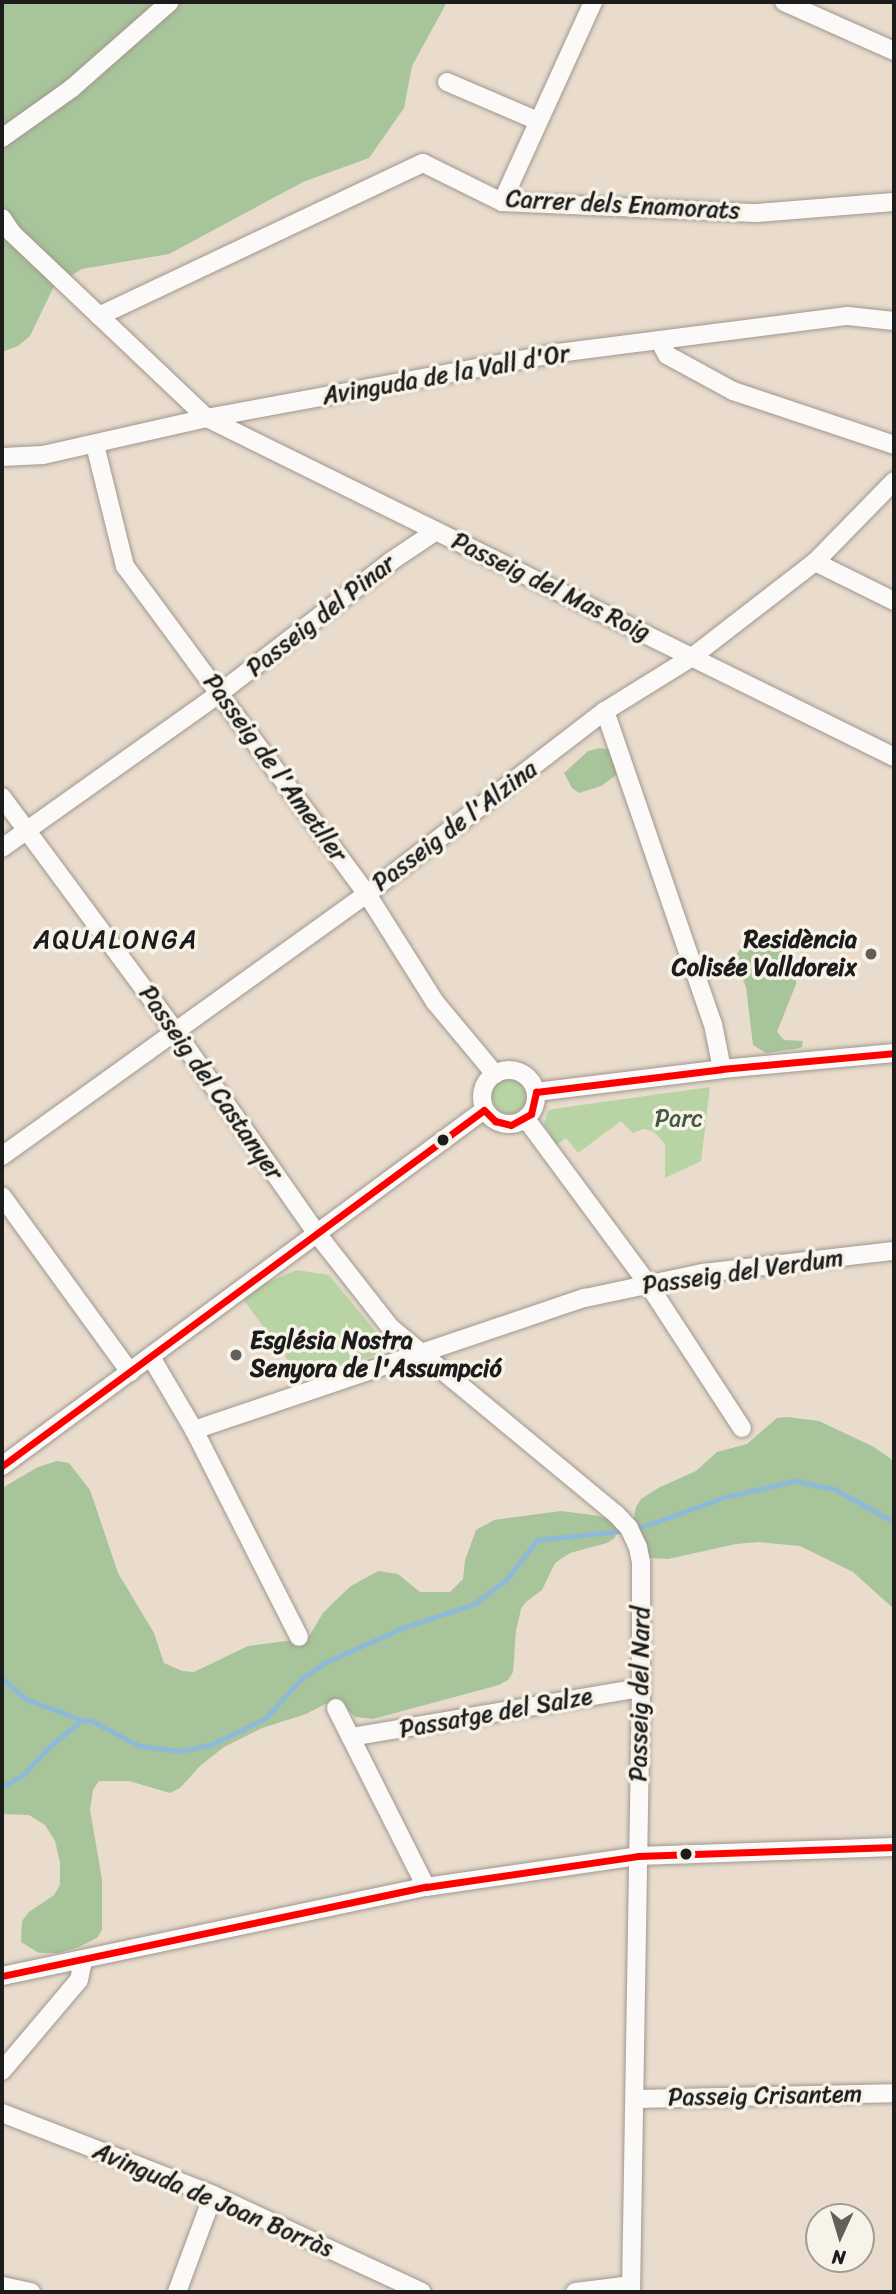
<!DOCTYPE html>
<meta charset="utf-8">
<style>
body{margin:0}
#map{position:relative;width:896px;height:2294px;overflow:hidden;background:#e9dccd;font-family:Sriracha,sans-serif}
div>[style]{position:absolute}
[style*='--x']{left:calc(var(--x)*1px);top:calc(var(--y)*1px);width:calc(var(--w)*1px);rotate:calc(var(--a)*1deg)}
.green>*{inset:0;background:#b8d4a4}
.round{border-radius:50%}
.forest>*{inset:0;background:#a8c49a}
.stream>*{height:4.5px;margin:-2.25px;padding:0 2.25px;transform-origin:2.25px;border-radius:2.25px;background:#8ebad8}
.roads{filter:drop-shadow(0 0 2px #9f978f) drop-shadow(0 0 2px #9f978f)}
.minor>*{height:18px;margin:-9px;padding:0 9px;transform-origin:9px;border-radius:9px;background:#fcfaf8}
.minor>.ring{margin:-9px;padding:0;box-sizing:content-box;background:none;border:18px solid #fcfaf8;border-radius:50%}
.bus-1>*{height:7px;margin:-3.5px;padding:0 3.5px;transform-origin:3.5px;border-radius:3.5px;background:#f00}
.dots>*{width:19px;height:19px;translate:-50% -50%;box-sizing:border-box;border:4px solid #f7f3e8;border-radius:50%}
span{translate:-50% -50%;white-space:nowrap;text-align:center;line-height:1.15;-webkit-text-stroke:7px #f7f3e8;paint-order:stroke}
.street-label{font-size:24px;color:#1c1c1c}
.poi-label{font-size:24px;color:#1c1c1c;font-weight:700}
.right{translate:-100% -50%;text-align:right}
.left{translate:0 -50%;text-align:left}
.park-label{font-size:24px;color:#445a40}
.neighbourhood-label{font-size:26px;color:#1c1c1c;letter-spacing:2px}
.frame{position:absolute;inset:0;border:4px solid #1c1c1c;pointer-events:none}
.north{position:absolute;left:805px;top:2203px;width:70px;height:70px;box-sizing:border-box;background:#f7f3e8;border:2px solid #9f9d96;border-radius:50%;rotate:184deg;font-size:19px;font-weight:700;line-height:28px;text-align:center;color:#1c1c1c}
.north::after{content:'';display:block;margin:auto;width:24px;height:32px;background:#645f5a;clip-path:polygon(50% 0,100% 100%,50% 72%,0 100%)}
</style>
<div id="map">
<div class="green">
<div class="round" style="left:492px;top:1078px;width:36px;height:36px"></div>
<div style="clip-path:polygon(710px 1087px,701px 1161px,665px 1178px,665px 1144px,653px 1131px,643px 1129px,633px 1133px,621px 1121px,578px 1153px,566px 1138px,556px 1145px,544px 1124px,548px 1111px,553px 1109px)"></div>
<div style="clip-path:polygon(296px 1270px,329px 1275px,391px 1350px,301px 1378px,240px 1295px)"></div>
</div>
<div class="forest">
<div style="clip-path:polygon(10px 2px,447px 2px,412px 66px,404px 108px,369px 158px,303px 182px,169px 254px,82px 269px,54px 286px,30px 336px,18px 346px,2px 352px,2px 4px)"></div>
<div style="clip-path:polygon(600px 748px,613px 750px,619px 773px,601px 786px,579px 793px,572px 788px,564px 773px,588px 751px)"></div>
<div style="clip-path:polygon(754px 943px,780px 948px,796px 967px,796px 984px,777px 1032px,784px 1040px,803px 1041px,802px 1047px,796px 1049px,766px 1053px,753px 1045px,746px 987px,734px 959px,740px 949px)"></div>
<div style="clip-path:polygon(787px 1417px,819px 1421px,874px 1447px,891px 1459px,894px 1466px,894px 1609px,853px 1572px,800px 1546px,758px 1542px,736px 1544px,668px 1559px,650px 1558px,643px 1552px,632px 1526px,636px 1507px,641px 1499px,658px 1488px,696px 1471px,717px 1452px,747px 1444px,777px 1418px)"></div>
<div style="clip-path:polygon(57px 1461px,69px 1463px,90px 1490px,118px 1573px,154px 1633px,164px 1663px,182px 1671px,194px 1672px,248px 1646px,308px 1638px,323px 1613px,337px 1599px,351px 1586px,378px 1571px,398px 1574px,420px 1592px,450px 1592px,463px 1579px,465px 1560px,476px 1530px,494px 1520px,561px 1511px,600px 1516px,610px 1520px,617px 1528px,615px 1538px,607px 1543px,570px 1553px,555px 1563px,542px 1590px,526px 1602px,521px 1609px,516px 1631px,513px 1672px,508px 1680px,499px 1685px,373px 1719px,355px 1717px,342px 1703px,333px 1700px,306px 1714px,262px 1728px,224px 1747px,200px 1766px,180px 1788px,170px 1793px,129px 1781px,99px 1781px,93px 1790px,90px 1810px,102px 1879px,102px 1930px,97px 1938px,79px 1947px,59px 1953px,39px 1953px,21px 1942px,22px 1921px,29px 1912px,54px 1895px,60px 1885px,60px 1862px,55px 1841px,45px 1825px,29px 1815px,2px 1814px,2px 1488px,38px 1467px)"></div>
</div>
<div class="stream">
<div style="--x:639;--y:1528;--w:91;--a:-19.8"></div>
<div style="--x:725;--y:1497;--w:72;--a:-12.9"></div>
<div style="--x:795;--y:1481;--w:41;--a:11.3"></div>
<div style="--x:835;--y:1489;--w:68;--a:29.2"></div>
<div style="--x:2;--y:1678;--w:32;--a:41"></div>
<div style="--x:26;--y:1699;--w:60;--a:20.6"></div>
<div style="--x:2;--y:1787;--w:24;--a:-30"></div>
<div style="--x:23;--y:1775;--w:40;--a:-47"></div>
<div style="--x:50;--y:1746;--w:41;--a:-39.1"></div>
<div style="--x:82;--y:1720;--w:10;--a:6"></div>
<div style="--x:92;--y:1721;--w:54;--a:27.5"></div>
<div style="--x:140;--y:1746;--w:41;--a:7"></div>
<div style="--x:181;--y:1751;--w:30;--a:-12"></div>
<div style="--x:210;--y:1745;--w:62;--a:-25.7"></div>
<div style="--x:266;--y:1718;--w:51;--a:-48.2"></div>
<div style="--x:300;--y:1680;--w:29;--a:-35"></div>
<div style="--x:324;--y:1663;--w:89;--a:-24"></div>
<div style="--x:405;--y:1627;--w:73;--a:-18.4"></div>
<div style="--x:474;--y:1604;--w:40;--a:-37"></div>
<div style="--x:506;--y:1580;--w:51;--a:-52.2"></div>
<div style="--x:537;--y:1540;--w:83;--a:-6.2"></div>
</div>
<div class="roads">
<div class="minor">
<div style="--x:784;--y:2;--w:120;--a:24"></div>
<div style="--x:447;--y:82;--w:99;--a:23.2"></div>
<div style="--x:2;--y:138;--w:86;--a:-35.5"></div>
<div style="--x:72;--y:88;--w:130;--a:-41.3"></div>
<div style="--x:502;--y:202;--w:220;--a:-65.5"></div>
<div style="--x:2;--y:218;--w:18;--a:56"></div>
<div style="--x:12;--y:233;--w:269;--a:43.5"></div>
<div style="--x:207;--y:418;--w:766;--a:26.26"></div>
<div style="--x:99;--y:316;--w:358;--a:-25.3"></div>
<div style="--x:423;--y:163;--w:88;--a:26.3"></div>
<div style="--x:502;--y:202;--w:255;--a:2.5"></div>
<div style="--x:757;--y:213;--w:137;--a:-4.6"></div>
<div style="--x:659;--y:340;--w:17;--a:62"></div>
<div style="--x:667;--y:355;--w:75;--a:28.6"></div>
<div style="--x:733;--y:391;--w:170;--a:18.5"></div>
<div style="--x:95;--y:445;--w:125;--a:76.1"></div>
<div style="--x:125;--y:566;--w:408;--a:53.6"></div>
<div style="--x:367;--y:894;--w:128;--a:57.8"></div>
<div style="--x:435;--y:1002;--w:94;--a:50.2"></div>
<div style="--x:2;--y:457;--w:41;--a:-2.8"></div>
<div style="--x:43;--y:455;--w:168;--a:-12.7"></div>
<div style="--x:207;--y:418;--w:357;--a:-10.5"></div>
<div style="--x:558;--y:353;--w:292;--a:-7.3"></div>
<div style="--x:848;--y:316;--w:46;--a:6.2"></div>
<div style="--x:815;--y:562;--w:88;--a:26.3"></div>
<div style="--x:605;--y:711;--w:331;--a:71"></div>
<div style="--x:713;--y:1024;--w:46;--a:78.7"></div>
<div style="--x:2;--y:797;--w:291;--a:53.5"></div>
<div style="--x:175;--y:1031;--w:249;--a:55"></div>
<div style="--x:318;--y:1235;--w:118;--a:51.9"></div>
<div style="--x:391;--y:1328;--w:292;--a:39.6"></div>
<div style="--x:616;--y:1514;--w:19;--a:47"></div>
<div style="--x:629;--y:1528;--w:21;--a:65"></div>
<div style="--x:638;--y:1547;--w:15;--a:79"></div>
<div style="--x:641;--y:1562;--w:126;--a:90"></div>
<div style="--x:641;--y:1688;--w:604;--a:90.95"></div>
<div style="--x:2;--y:848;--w:267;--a:-35.4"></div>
<div style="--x:220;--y:693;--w:215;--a:-37.6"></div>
<div style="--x:390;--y:562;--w:55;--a:-34"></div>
<div class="ring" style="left:482px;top:1070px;width:36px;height:36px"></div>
<div style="--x:536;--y:1092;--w:187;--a:-7"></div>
<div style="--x:722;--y:1069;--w:173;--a:-5.3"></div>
<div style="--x:526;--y:1119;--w:205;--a:53.5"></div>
<div style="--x:648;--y:1284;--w:172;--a:56.9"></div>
<div style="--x:2;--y:1156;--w:449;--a:-35.7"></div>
<div style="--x:367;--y:894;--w:300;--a:-37.6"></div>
<div style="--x:605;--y:711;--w:102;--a:-31.8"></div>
<div style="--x:692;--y:657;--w:155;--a:-37.7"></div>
<div style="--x:815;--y:562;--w:113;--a:-45.7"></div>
<div style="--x:2;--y:1196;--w:218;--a:54"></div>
<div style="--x:151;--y:1357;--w:85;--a:59.5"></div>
<div style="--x:194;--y:1430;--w:232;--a:63.1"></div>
<div style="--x:194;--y:1430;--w:413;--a:-18.7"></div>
<div style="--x:585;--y:1298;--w:121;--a:-12"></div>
<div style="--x:703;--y:1273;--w:192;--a:-6.6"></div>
<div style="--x:2;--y:1466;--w:599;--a:-36.45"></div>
<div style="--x:336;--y:1708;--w:200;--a:63.3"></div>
<div style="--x:351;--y:1737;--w:294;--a:-9.6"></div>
<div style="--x:2;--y:1976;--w:433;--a:-11.9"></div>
<div style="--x:426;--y:1887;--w:214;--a:-8.3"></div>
<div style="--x:638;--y:1856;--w:256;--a:-2"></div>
<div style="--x:2;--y:2071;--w:119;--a:-49.8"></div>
<div style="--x:79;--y:1980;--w:19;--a:-78"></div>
<div style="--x:635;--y:2099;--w:259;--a:-1.3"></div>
<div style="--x:2;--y:2113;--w:226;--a:21.2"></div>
<div style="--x:213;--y:2195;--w:230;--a:24.9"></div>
<div style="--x:2;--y:2286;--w:30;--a:12"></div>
<div style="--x:177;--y:2292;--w:103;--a:-69.6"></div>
<div style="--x:575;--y:2292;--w:56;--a:-7.1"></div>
</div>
</div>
<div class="bus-1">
<div style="--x:2;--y:1466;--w:599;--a:-36.45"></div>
<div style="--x:484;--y:1110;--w:16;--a:45"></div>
<div style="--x:495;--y:1121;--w:16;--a:14"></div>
<div style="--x:511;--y:1125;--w:23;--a:-29"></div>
<div style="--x:531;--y:1114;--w:23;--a:-77"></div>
<div style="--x:536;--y:1092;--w:187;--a:-7"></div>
<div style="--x:722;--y:1069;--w:173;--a:-5.3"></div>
<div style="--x:2;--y:1976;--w:433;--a:-11.9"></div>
<div style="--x:426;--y:1887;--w:214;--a:-8.3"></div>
<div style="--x:638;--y:1856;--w:256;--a:-2"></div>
</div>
<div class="dots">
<div style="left:871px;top:954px;background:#645f5a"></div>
<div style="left:443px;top:1140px;background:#1c1c1c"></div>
<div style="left:236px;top:1355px;background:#645f5a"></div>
<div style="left:686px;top:1854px;background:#1c1c1c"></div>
</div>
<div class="street-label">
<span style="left:623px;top:205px;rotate:3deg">Carrer dels Enamorats</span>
<span style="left:446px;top:375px;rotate:-10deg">Avinguda de la Vall d'Or</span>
<span style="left:551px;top:587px;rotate:26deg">Passeig del Mas Roig</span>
<span style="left:321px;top:616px;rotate:-38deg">Passeig del Pinar</span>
<span style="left:275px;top:768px;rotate:54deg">Passeig de l'Ametller</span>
<span style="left:455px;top:826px;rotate:-37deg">Passeig de l'Alzina</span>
<span style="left:211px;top:1083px;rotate:55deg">Passeig del Castanyer</span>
<span style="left:743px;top:1272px;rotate:-8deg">Passeig del Verdum</span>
<span style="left:640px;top:1694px;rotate:-89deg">Passeig del Nard</span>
<span style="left:496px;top:1713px;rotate:-10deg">Passatge del Salze</span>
<span style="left:765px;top:2096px;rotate:-1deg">Passeig Crisantem</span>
<span style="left:213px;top:2200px;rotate:23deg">Avinguda de Joan Borràs</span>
</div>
<div class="poi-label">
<span class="right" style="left:857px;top:954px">Residència<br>Colisée Valldoreix</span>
<span class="left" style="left:250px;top:1355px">Església Nostra<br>Senyora de l'Assumpció</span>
</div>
<div class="park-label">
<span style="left:679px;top:1119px">Parc</span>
</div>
<div class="neighbourhood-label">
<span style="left:116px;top:940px">AQUALONGA</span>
</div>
<div class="frame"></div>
<div class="north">N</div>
</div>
